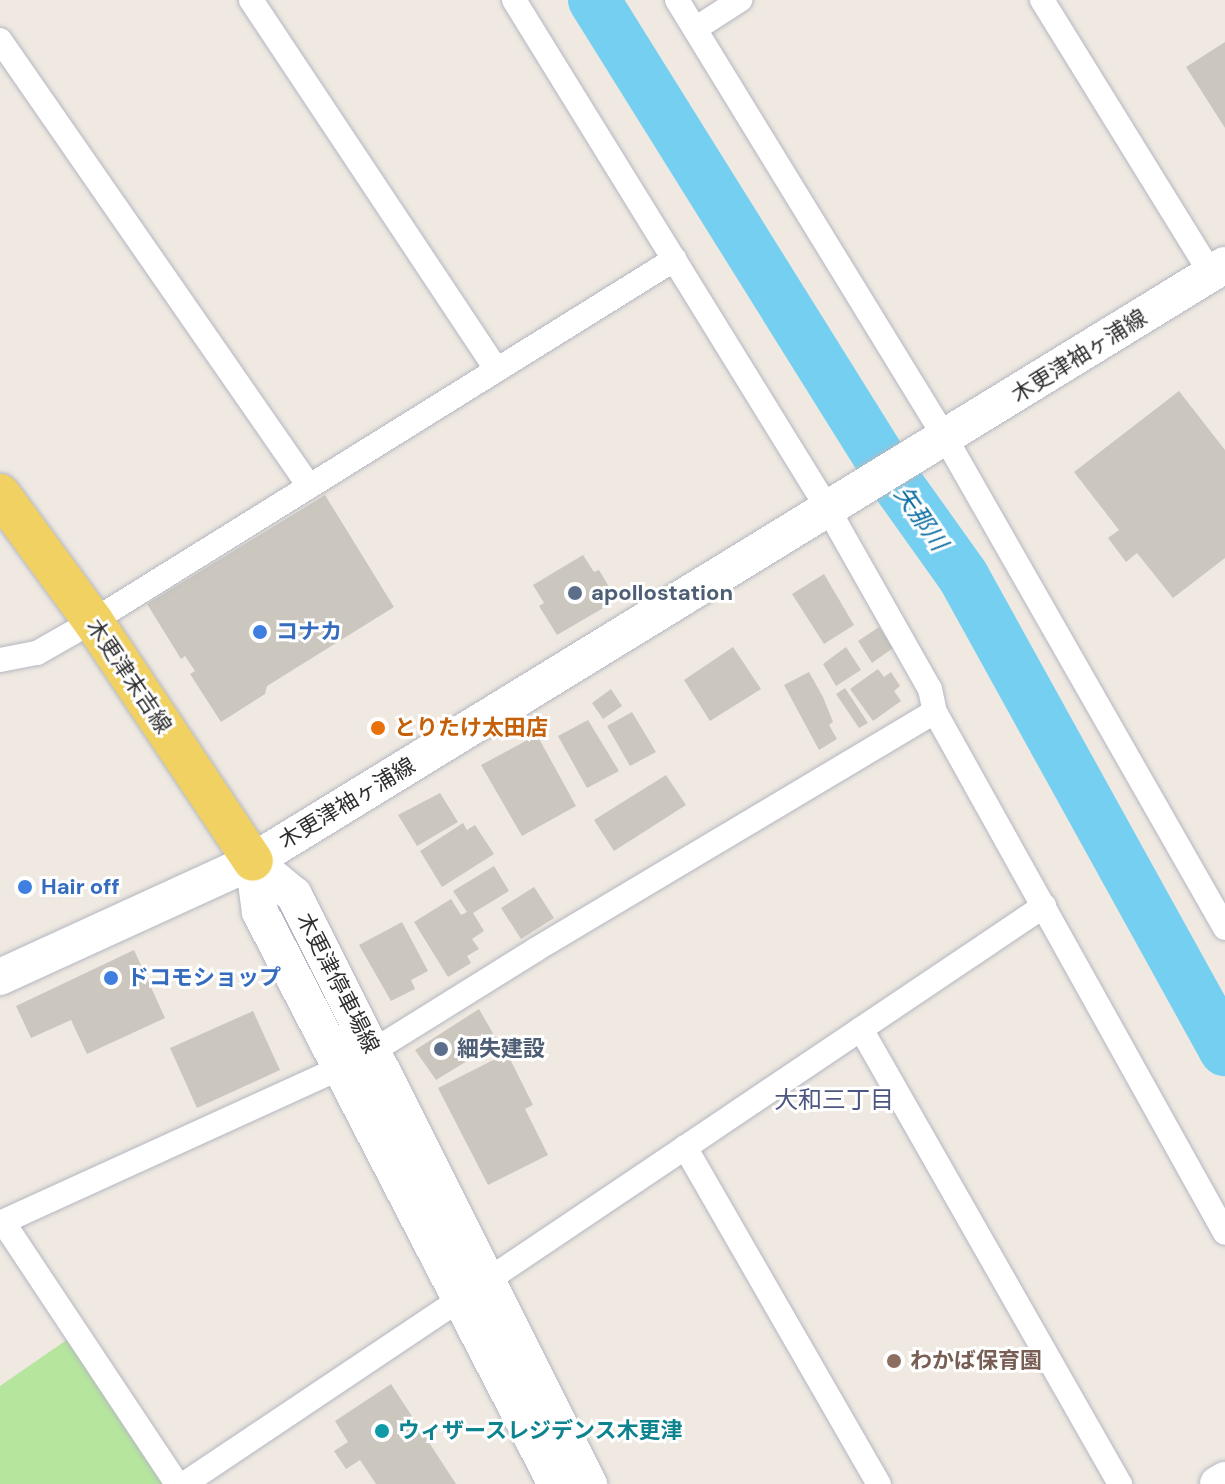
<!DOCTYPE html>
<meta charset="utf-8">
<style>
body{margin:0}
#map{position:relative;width:1225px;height:1484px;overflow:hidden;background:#efe9e1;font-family:"DM Sans","Noto Sans JP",sans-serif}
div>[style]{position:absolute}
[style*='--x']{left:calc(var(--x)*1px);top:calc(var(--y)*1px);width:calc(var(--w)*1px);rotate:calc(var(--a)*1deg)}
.green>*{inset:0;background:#b6e59e}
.river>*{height:52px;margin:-26px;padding:0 26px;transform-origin:26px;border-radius:26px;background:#75cff0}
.building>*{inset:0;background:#cbc7bf}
.roads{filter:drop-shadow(0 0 2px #b4b7c1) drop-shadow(0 0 2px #b4b7c1)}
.street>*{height:24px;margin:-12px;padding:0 12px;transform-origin:12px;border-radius:12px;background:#fff}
.secondary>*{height:36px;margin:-18px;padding:0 18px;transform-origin:18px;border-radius:18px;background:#fff}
.primary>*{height:40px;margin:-20px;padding:0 20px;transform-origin:20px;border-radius:20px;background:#f2d163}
.dots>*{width:22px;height:22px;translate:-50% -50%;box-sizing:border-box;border:4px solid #fff;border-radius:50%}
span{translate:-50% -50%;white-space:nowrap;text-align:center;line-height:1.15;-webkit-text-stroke:6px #fff;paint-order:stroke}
.street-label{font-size:22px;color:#2e2e2e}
.service-label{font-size:22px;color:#4e5e75;font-weight:700}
.left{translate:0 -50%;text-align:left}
.shop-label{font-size:22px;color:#366cbe;font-weight:700}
.food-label{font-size:22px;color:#c56008;font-weight:700}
.education-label{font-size:22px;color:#785e54;font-weight:700}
.culture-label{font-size:22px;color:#0d838f;font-weight:700}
.water-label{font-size:24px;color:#0d6fa3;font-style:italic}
.neighbourhood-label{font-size:24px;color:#4d5680}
</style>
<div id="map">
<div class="green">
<div style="clip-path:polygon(68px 1339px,167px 1484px,0 1484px,0 1386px)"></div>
</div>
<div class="river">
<div style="--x:594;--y:0;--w:552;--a:58.04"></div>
<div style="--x:886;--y:468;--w:133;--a:54.5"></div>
<div style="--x:963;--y:576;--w:542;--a:61.07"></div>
</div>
<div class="building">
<div style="clip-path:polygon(1225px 42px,1225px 128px,1186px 67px)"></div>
<div style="clip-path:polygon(1179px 391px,1225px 450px,1225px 558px,1173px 598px,1137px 553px,1126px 562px,1108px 538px,1119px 530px,1074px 472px)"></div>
<div style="clip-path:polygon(325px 495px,394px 607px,267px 686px,265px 694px,221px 722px,190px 674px,195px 671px,185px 656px,181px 659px,147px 604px)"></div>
<div style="clip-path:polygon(583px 555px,594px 572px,599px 570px,617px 600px,557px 635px,539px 606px,544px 603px,533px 585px)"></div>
<div style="clip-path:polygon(824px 574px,854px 625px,824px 644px,792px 594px)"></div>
<div style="clip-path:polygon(879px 627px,893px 648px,872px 663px,858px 641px)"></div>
<div style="clip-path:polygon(733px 647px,761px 689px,710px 721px,684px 680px)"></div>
<div style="clip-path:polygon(846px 647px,861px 670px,836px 686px,823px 664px)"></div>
<div style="clip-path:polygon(878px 669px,884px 677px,891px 672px,900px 686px,894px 691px,901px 701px,873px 721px,850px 689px)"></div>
<div style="clip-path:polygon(809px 672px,823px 697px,833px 722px,829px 725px,837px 739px,819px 750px,784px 685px)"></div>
<div style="clip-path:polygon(845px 688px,868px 723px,859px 728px,836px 694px)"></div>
<div style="clip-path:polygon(611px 689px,622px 706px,603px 719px,592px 703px)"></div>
<div style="clip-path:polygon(632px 712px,656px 752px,630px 766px,607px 726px)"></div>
<div style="clip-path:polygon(588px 720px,619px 771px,587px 788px,558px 736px)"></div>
<div style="clip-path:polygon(537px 735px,576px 806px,522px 836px,481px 765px)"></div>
<div style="clip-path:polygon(666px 775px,686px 805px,614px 851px,594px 820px)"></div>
<div style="clip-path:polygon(440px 793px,458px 822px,417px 846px,398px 815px)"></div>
<div style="clip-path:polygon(463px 823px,467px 830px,475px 825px,494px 854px,442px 887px,420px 851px)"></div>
<div style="clip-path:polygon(494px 866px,509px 891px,473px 913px,484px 931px,472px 939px,479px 949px,467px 956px,471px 963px,448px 977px,414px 922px,451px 899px,461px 915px,467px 912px,453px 891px)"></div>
<div style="clip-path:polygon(534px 887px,554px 918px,521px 939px,501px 908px)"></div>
<div style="clip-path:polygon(402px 922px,428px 971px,411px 980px,415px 989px,391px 1001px,359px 945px)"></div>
<div style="clip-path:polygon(134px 950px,165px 1018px,87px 1054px,71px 1020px,31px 1038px,16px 1006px)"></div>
<div style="clip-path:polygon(479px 1009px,498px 1042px,436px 1080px,415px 1050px)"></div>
<div style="clip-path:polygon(253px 1011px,280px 1070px,197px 1108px,170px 1048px)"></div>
<div style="clip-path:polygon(507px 1053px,533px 1105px,525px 1109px,548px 1155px,488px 1185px,438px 1088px)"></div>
<div style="clip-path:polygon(391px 1384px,456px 1484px,376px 1484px,360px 1460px,346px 1469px,334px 1451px,348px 1442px,335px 1421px)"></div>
</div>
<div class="roads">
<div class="street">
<div style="--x:251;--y:0;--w:444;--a:56.4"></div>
<div style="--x:514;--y:0;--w:598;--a:58.33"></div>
<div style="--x:828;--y:509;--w:207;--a:60.5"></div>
<div style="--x:930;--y:689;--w:24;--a:78"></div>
<div style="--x:935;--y:712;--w:596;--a:60.9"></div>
<div style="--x:677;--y:0;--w:515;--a:58.5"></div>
<div style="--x:946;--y:439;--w:563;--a:60.29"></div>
<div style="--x:1042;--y:0;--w:322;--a:58.3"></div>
<div style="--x:695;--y:29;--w:54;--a:-32.8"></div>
<div style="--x:0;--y:40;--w:543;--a:55.28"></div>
<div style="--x:0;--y:660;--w:38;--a:-11"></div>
<div style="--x:37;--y:653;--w:64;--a:-29.7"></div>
<div style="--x:93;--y:621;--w:685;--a:-31.88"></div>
<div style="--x:861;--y:1029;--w:524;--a:60.35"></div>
<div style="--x:373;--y:1051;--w:191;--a:-31.9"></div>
<div style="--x:535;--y:950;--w:465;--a:-30.8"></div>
<div style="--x:685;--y:1147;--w:389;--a:60.1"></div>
<div style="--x:3;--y:1222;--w:315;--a:56.4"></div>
<div style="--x:0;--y:1223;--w:374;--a:-24.5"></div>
<div style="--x:485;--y:1282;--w:674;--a:-33.93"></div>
<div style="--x:184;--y:1484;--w:332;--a:-33.8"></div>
</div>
<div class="secondary">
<div style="--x:253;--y:861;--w:53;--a:39.7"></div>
<div style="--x:294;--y:895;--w:659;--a:63.4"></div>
<div style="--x:253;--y:861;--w:51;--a:82.2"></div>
<div style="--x:260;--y:912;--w:644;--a:62.64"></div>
<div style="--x:0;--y:977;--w:278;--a:-24.6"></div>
<div style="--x:253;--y:861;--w:1140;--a:-31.52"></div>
<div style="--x:1218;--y:1484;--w:8;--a:-30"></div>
</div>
<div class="primary">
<div style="--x:0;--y:494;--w:157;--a:53.8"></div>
<div style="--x:93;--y:621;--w:288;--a:56.3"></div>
</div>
</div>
<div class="dots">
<div style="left:575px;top:593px;background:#5c6f8a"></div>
<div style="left:260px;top:632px;background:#3f7fe0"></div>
<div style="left:378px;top:728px;background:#e8710a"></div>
<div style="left:25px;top:887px;background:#3f7fe0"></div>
<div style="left:111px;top:978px;background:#3f7fe0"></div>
<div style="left:441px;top:1049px;background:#5c6f8a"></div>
<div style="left:894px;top:1361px;background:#8d6e63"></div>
<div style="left:382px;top:1431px;background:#0f9aa8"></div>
</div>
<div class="street-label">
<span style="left:1079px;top:356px;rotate:-32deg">木更津袖ヶ浦線</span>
<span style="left:129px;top:676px;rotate:56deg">木更津末吉線</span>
<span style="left:347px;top:803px;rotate:-31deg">木更津袖ヶ浦線</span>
<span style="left:338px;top:983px;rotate:63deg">木更津停車場線</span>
</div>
<div class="service-label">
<span class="left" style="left:591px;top:593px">apollostation</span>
<span class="left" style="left:457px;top:1049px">細失建設</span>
</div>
<div class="shop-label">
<span class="left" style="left:276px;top:632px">コナカ</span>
<span class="left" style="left:41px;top:887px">Hair off</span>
<span class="left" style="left:127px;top:978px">ドコモショップ</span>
</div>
<div class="food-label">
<span class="left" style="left:394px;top:728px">とりたけ太田店</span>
</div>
<div class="education-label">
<span class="left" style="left:910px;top:1361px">わかば保育園</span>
</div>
<div class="culture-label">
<span class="left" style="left:398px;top:1431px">ウィザースレジデンス木更津</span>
</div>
<div class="water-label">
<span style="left:921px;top:518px;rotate:55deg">矢那川</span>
</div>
<div class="neighbourhood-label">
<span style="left:834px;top:1100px">大和三丁目</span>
</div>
</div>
